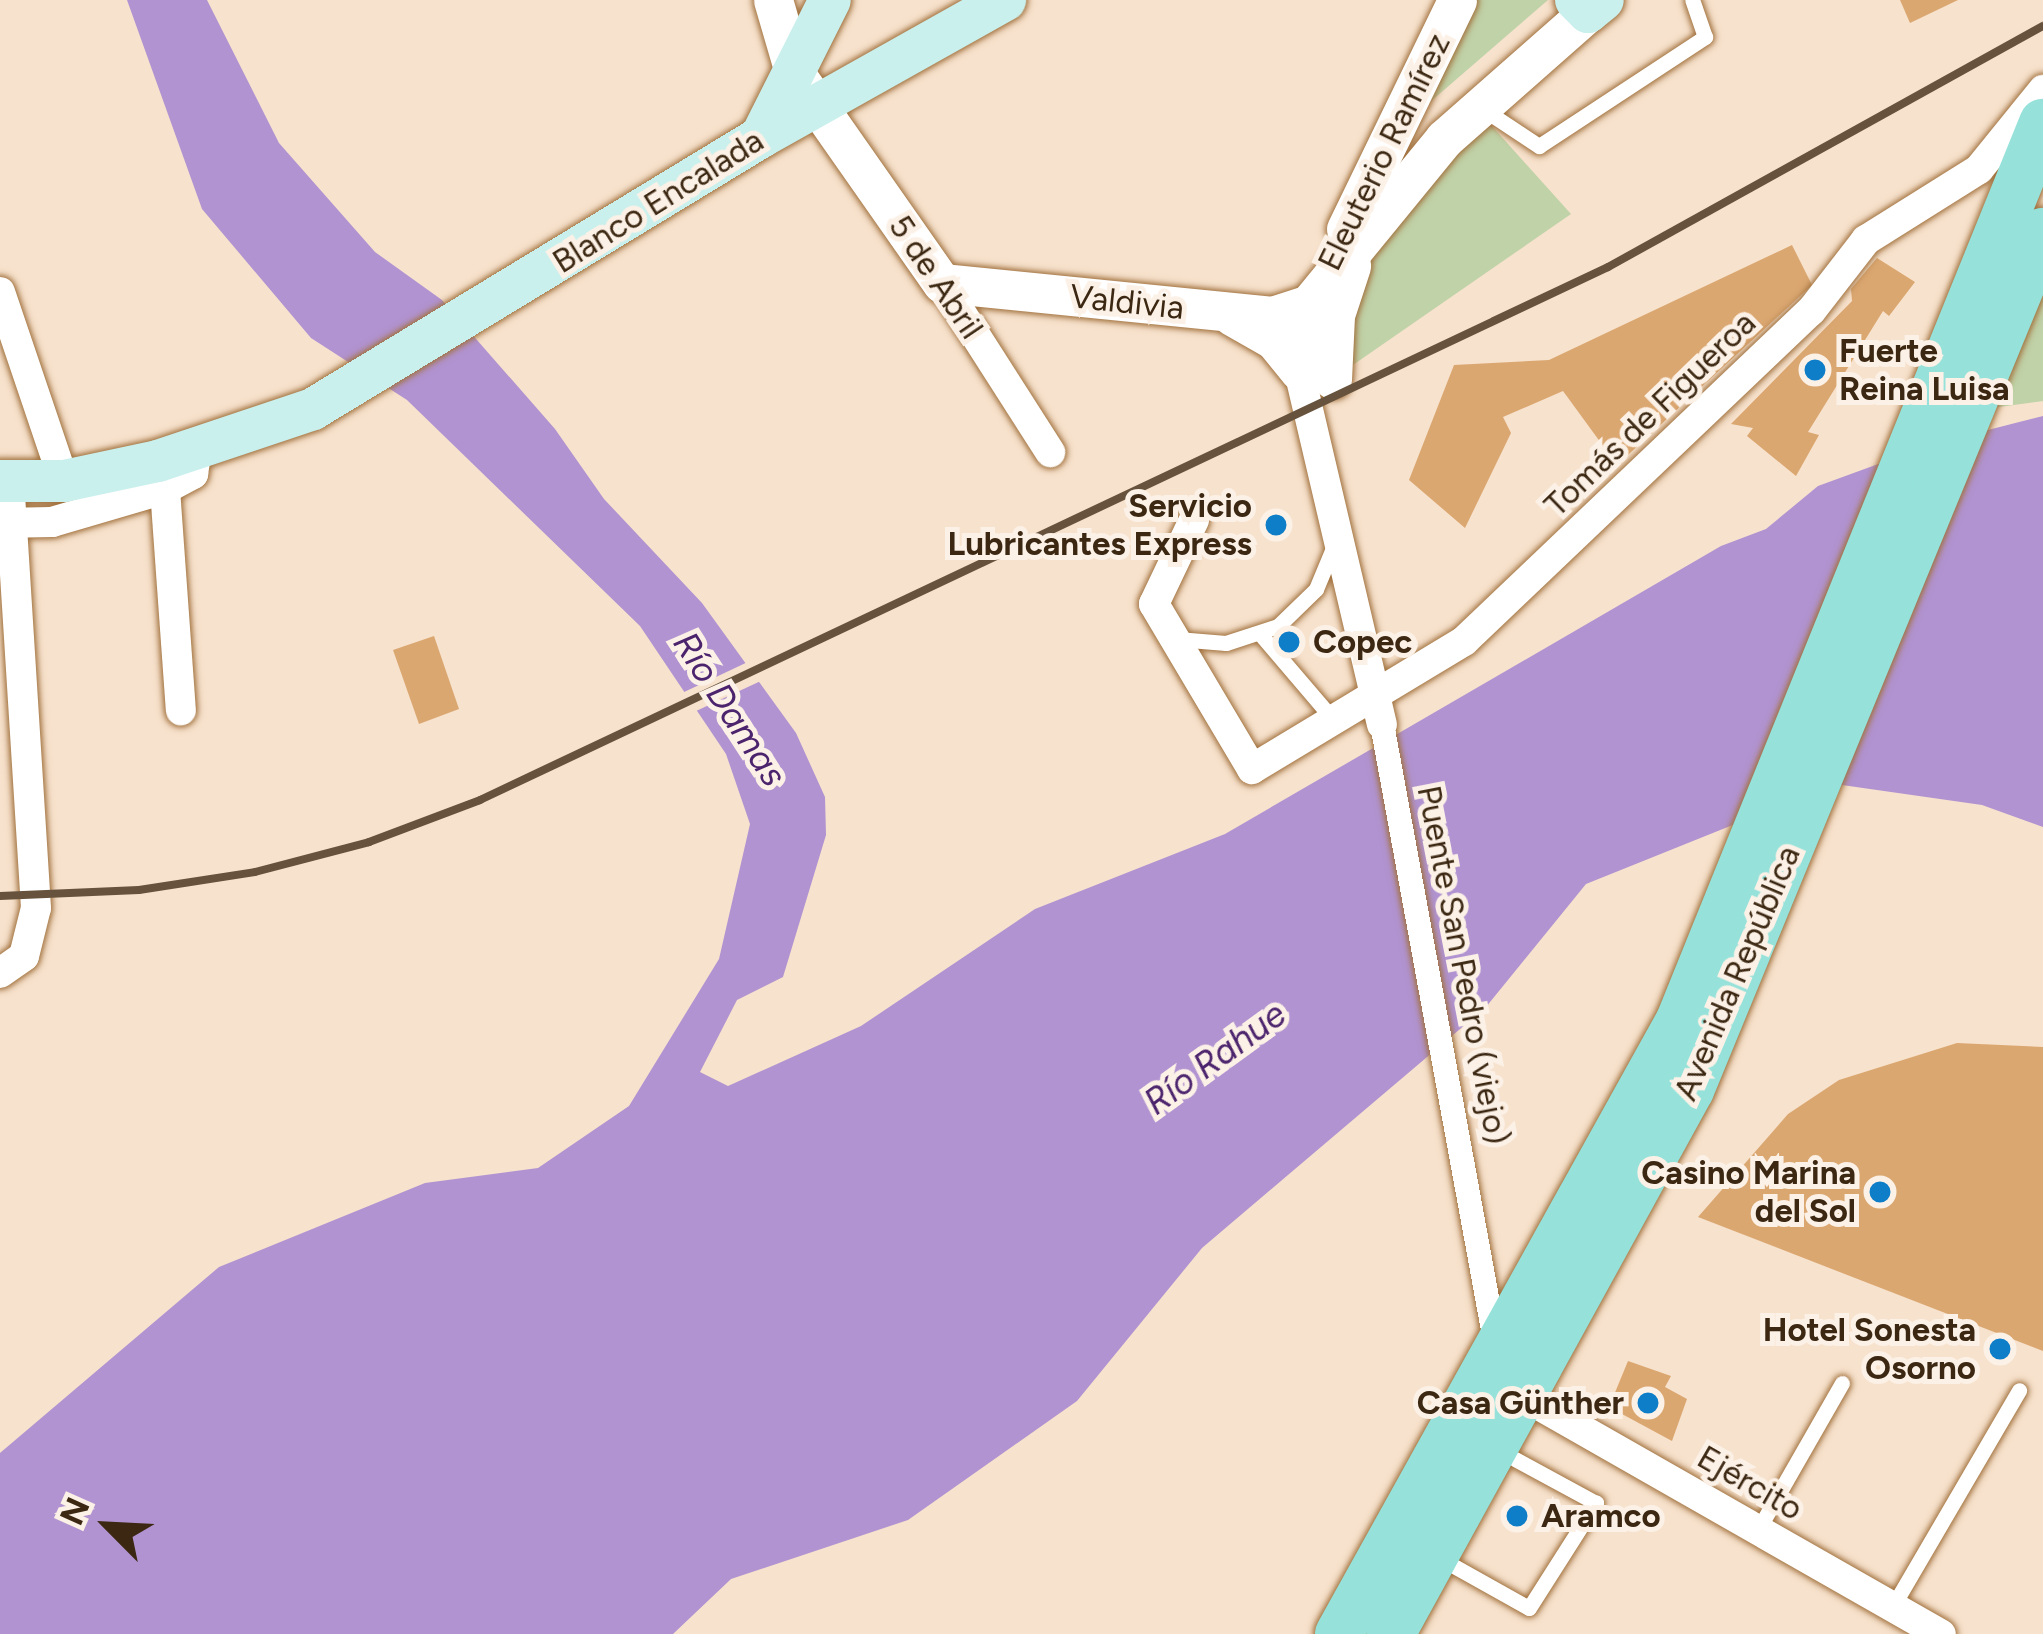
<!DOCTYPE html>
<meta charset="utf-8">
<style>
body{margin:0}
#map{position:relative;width:2043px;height:1634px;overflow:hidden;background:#f7e2cd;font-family:Figtree,sans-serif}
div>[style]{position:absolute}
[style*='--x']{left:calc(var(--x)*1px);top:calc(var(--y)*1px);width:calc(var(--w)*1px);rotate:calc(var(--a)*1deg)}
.green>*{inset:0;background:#c0d2a8}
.water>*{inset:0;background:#b193d1}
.pier>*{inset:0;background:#f7e2cd}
.building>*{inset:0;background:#dba771}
.roads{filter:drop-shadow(0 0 3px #a1713d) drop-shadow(0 0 3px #a1713d)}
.service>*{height:15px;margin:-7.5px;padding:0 7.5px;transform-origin:7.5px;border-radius:7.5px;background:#fff}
.pedestrian>*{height:24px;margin:-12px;padding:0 12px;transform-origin:12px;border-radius:12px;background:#fff}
.minor>*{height:30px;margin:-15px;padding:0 15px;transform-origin:15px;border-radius:15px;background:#fff}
.tertiary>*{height:39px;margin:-19.5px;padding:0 19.5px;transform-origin:19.5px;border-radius:19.5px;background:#fff}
.secondary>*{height:42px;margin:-21px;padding:0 21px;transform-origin:21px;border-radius:21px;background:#caf0ed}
.primary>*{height:48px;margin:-24px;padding:0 24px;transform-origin:24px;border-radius:24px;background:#96e2da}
.rail>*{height:8px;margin:-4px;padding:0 4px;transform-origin:4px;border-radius:4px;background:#67533d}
.dots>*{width:33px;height:33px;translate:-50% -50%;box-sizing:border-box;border:6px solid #fcf1e7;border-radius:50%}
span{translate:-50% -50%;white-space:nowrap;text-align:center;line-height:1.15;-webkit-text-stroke:10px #fcf1e7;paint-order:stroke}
.street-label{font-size:33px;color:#3c2812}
.poi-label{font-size:33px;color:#3c2812;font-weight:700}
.left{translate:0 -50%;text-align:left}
.right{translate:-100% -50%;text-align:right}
.water-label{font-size:36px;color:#4c246d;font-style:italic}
.north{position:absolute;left:48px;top:1466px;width:120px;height:120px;-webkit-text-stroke:9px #fcf1e7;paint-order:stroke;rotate:294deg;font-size:33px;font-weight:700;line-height:48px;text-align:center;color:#3c2812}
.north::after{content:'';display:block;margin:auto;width:42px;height:54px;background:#3c2812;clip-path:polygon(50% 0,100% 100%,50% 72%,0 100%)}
</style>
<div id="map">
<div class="green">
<div style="clip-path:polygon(1465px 0,1548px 0,1429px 103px,1417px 96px)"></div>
<div style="clip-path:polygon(1482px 115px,1571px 214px,1350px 367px,1345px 331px,1361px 269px)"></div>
<div style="clip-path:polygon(2043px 284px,2043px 401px,1992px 408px)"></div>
</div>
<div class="water">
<div style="clip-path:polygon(127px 0,207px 0,279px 143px,375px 252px,442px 300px,555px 429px,604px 499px,702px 603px,796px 733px,825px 797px,826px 835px,783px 977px,737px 1000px,700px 1072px,728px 1086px,861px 1026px,1035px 909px,1225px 834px,1721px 546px,1766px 529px,1818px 486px,1933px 444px,2043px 416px,2043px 827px,1982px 805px,1835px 784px,1586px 884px,1486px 1007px,1202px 1248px,1077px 1401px,908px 1520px,731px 1579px,673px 1634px,0 1634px,0 1453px,219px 1267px,425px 1183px,538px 1168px,629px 1106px,719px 959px,750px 824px,726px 754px,640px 626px,407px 400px,311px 338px,202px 209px)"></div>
</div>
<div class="pier">
<div style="clip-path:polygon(752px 660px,765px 679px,694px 712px,682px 693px)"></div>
</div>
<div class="building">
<div style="clip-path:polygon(1900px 0,1958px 0,1910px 23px)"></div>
<div style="clip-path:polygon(1792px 245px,1812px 285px,1617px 465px,1563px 391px,1503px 417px,1511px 433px,1465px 528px,1409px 480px,1454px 365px,1549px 360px)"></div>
<div style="clip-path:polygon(1877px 258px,1915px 282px,1889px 316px,1883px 311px,1808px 432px,1819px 435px,1796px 476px,1747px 436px,1753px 428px,1731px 424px,1852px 301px,1851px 289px)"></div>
<div style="clip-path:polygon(434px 636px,459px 709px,419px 724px,393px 650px)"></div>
<div style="clip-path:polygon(1957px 1043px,2043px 1047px,2043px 1351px,1698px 1217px,1788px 1114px,1839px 1080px)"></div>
<div style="clip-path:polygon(1628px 1361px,1671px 1376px,1665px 1387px,1687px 1399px,1672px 1441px,1609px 1407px)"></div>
</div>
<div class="roads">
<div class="service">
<div style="--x:1480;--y:107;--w:71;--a:33.5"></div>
<div style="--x:1539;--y:146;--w:199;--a:-33.3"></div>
<div style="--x:1705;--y:37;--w:39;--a:-109"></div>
<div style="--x:1261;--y:635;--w:109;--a:49.5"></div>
<div style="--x:1177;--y:639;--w:49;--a:4.7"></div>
<div style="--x:1226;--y:643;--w:55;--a:-18.1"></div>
<div style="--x:1278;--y:626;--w:53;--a:-44.2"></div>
<div style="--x:1316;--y:589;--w:52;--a:-67.4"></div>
<div style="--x:1759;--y:1528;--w:167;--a:-60.2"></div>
<div style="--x:1452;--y:1565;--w:88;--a:29.2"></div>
<div style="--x:1529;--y:1608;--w:125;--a:-57.5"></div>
<div style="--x:1596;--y:1503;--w:92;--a:-151.5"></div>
<div style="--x:1893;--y:1606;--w:250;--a:-59.7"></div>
</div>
<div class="pedestrian">
<div style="--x:1382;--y:724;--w:627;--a:79.62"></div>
</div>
<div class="minor">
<div style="--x:942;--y:283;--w:201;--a:57.4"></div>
<div style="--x:0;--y:292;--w:200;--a:71.3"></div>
<div style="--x:1309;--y:304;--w:68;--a:98.5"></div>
<div style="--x:1299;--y:371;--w:363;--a:76.8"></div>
<div style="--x:165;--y:489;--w:222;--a:85.9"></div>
<div style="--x:1194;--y:520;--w:93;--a:115.5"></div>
<div style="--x:1154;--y:604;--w:192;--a:59.3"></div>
<div style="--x:1252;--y:769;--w:248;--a:-31.1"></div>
<div style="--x:1464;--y:641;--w:479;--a:-43.6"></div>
<div style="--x:1811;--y:311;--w:90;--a:-52.2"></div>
<div style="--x:1866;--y:240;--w:133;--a:-32.1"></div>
<div style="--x:1979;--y:169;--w:102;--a:-51"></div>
<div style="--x:0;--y:523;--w:52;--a:-1.1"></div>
<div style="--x:52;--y:522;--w:118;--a:-16.3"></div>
<div style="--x:165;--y:489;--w:32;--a:-28"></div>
<div style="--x:193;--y:474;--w:26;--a:-81"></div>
<div style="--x:0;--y:973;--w:29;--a:-35"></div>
<div style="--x:24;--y:956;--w:49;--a:-76"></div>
<div style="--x:36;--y:908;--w:428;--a:-93.6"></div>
<div style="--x:1523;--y:1396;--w:481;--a:29.7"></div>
</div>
<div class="tertiary">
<div style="--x:773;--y:0;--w:75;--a:73.7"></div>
<div style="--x:794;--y:72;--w:258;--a:55"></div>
<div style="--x:942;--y:283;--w:332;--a:5.7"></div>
<div style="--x:1272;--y:316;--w:39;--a:-18"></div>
<div style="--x:1309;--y:304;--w:213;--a:-50.7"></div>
<div style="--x:1444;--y:139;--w:192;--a:-41.4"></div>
<div style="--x:1346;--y:229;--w:254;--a:-64.1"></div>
<div style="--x:1232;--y:316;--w:48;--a:29.7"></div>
<div style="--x:1274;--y:340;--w:40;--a:51"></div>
<div style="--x:1332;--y:379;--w:64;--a:-87.3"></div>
<div style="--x:1335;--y:315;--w:52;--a:-71.9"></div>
</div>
<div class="secondary">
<div style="--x:1576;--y:0;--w:17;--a:45"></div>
<div style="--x:1588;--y:12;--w:19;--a:-39"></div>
<div style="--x:761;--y:137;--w:153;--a:-63.3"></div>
<div style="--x:0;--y:481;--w:64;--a:0"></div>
<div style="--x:64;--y:481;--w:96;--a:-12"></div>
<div style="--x:158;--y:461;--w:163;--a:-18.5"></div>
<div style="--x:313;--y:409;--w:524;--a:-31.26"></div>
<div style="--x:761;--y:137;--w:280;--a:-29.3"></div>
</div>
<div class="primary">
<div style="--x:1339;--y:1634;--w:702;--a:-60.95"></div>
<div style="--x:1680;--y:1020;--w:968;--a:-67.97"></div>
<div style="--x:1391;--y:1634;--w:621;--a:-61.21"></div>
<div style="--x:1690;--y:1090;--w:928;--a:-67.64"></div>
</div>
</div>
<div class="rail">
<div style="--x:0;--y:896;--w:139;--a:-2.5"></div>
<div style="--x:139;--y:890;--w:117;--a:-8.8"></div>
<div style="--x:255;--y:872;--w:118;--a:-14.7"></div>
<div style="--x:369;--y:842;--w:119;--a:-20.7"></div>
<div style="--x:480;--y:800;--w:1248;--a:-25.29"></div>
<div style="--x:1608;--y:267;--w:497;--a:-29"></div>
</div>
<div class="dots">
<div style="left:1815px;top:370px;background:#0f7ec8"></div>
<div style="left:1276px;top:525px;background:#0f7ec8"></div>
<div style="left:1289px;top:642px;background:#0f7ec8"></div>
<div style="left:1880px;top:1192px;background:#0f7ec8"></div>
<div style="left:2000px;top:1349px;background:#0f7ec8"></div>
<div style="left:1648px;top:1403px;background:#0f7ec8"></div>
<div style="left:1517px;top:1516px;background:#0f7ec8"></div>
</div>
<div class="street-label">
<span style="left:1384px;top:152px;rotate:-64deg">Eleuterio Ramírez</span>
<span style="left:658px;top:201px;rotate:-32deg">Blanco Encalada</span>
<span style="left:936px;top:277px;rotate:56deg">5 de Abril</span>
<span style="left:1127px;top:302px;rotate:6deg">Valdivia</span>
<span style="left:1650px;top:414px;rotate:-44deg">Tomás de Figueroa</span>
<span style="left:1463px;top:965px;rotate:79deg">Puente San Pedro (viejo)</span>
<span style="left:1737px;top:973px;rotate:-67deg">Avenida República</span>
<span style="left:1750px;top:1483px;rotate:30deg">Ejército</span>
</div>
<div class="poi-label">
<span class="left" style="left:1839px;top:370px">Fuerte<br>Reina Luisa</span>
<span class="right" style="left:1252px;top:525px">Servicio<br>Lubricantes Express</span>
<span class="left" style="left:1313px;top:642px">Copec</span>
<span class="right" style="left:1856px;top:1192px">Casino Marina<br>del Sol</span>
<span class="right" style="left:1976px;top:1349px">Hotel Sonesta<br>Osorno</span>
<span class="right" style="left:1624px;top:1403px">Casa Günther</span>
<span class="left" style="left:1541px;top:1516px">Aramco</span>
</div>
<div class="water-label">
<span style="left:730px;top:709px;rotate:57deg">Río Damas</span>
<span style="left:1215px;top:1058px;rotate:-36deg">Río Rahue</span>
</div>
<div class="north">N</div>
</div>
